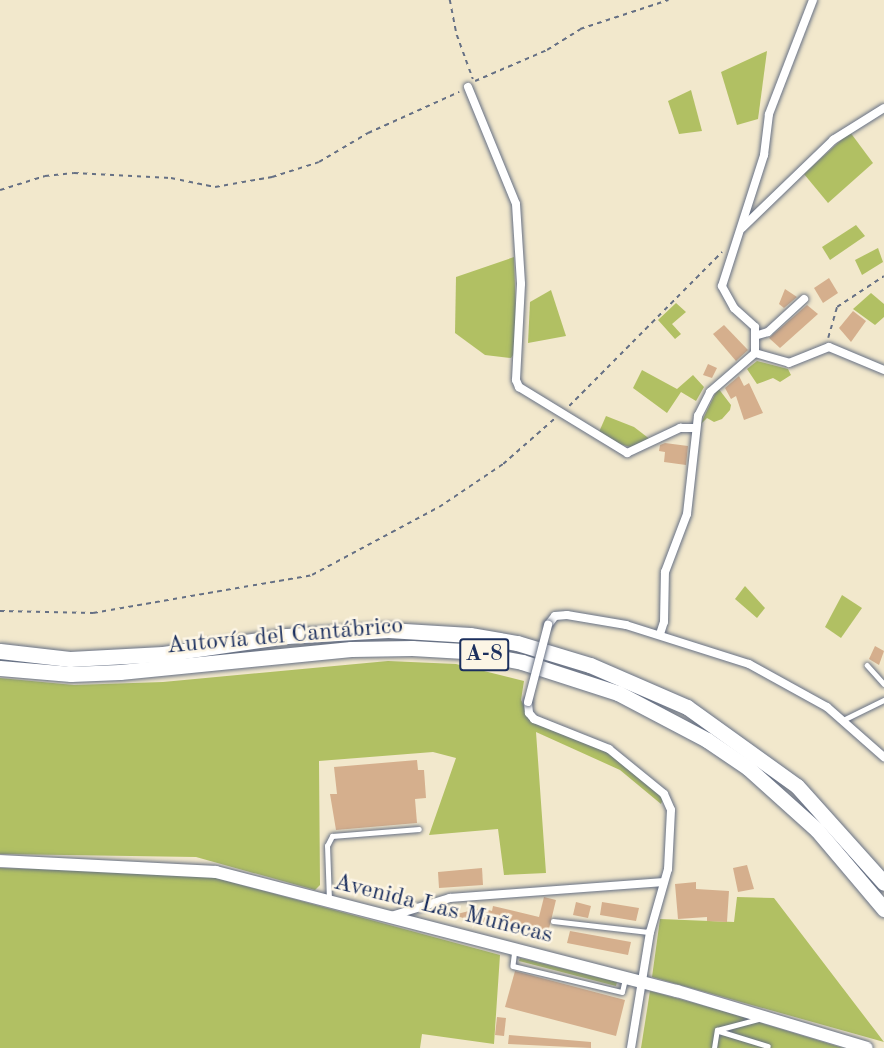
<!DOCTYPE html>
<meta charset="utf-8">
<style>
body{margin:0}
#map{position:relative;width:884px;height:1048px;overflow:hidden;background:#f2e8cc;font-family:"Old Standard TT",serif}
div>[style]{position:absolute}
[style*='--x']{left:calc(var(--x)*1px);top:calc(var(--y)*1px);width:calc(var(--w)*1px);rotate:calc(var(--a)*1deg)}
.green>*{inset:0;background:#b1c063}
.building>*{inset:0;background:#d5af8d}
.path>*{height:1.5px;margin-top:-0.75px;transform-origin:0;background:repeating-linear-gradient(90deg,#667084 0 4.5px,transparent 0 9px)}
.roads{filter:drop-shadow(0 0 2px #667084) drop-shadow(0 0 2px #667084)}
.lane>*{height:4.5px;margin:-2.25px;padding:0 2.25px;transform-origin:2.25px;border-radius:2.25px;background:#fff}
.street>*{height:8px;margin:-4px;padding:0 4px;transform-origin:4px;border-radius:4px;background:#fff}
.secondary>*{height:12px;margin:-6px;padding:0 6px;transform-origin:6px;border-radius:6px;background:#fff}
.highway>*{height:15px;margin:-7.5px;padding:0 7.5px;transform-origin:7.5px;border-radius:7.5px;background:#fff}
.bridges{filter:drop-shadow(0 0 2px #667084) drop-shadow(0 0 2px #667084)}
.street-bridge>*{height:8px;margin:-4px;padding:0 4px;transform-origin:4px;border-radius:4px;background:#fff}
span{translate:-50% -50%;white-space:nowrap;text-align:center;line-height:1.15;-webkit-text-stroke:5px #fcf5e5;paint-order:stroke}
.shield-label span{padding:2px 4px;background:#fcf5e5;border:2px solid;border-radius:4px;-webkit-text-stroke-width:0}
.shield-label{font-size:22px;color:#1b2f5e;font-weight:700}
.street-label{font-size:24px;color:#1b2f5e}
</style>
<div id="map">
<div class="green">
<div style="clip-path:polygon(767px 51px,758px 119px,737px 125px,721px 72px)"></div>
<div style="clip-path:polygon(691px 90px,702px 131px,679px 134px,668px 101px)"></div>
<div style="clip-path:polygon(850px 132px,873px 163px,828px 203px,804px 174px)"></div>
<div style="clip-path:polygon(856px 225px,865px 236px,830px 260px,822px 247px)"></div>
<div style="clip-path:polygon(878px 248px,883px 262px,862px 275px,855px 260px)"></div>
<div style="clip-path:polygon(514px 257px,517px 349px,511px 358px,485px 355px,455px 333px,456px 277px)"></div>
<div style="clip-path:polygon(551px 290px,566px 336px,528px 343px,530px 302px)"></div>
<div style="clip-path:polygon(871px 293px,884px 304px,884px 317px,875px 325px,853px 309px)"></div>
<div style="clip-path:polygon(676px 303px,686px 312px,672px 324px,681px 334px,675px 339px,658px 320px)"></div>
<div style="clip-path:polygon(757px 361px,788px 369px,791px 375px,780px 382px,773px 378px,757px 384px,747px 369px)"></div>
<div style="clip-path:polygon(642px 370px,677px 389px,693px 375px,704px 387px,696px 401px,681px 392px,667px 413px,633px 388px)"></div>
<div style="clip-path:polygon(718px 388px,731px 405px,730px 410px,722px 419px,714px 422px,707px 418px,700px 425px)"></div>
<div style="clip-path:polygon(606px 416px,634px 427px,651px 440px,630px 447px,620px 444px,599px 432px)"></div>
<div style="clip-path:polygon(745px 586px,765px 608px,757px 618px,735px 599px)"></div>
<div style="clip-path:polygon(842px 595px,862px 608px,841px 638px,825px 627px)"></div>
<div style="clip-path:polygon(388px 661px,456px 664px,524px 681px,521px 700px,531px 719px,608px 753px,647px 784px,663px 799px,661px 804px,620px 770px,536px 732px,546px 873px,504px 875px,498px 829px,429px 835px,456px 758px,433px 752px,319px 761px,320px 885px,315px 890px,196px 857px,0 854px,0 678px,74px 685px,163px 682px)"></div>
<div style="clip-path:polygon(0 868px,201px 874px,500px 955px,494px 1044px,422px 1034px,420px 1048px,0 1048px)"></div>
<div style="clip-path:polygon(737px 897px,774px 898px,884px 1042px,652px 977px,660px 919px,734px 922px)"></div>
<div style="clip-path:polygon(520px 958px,617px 982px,616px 986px,519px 961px)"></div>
<div style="clip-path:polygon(650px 991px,716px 1009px,843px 1048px,641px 1048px)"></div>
</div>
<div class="building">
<div style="clip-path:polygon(829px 278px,838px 293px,823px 303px,814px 288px)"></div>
<div style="clip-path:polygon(785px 289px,797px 297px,784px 308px,779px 304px)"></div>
<div style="clip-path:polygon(807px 305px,818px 314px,780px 348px,769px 338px)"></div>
<div style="clip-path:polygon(853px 311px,866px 321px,851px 342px,839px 328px)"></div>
<div style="clip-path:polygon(724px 325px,748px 350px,736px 361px,713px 334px)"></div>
<div style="clip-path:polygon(708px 364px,717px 368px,712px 378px,703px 375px)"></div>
<div style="clip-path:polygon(739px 376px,744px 386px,749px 383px,763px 413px,744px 420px,736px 396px,731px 399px,725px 388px)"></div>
<div style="clip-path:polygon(665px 443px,688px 446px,686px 465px,664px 462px,665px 452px,659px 451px,660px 445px)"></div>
<div style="clip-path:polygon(875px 646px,884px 651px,879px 665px,869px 659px)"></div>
<div style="clip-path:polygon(417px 760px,418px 770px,424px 770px,426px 798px,415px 799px,417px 823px,336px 830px,330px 794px,337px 794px,334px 767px)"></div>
<div style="clip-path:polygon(747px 865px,754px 889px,738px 892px,733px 868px)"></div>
<div style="clip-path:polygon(482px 868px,483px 885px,439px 888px,438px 872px)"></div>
<div style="clip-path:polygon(696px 882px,696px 889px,729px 891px,727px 922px,707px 921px,707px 917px,678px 919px,675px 884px)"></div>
<div style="clip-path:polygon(544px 897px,556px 900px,547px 937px,534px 934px,536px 929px,486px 918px,484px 924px,453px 915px,481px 908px,492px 911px,493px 906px,539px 917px)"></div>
<div style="clip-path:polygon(576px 902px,591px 906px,588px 918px,573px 915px)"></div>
<div style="clip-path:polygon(602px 902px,639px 908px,636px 921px,600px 915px)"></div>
<div style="clip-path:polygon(570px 931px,631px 942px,628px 955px,567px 943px)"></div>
<div style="clip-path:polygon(515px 971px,625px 1000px,616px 1036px,505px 1007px)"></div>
<div style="clip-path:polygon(497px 1017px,506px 1018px,504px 1036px,495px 1035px)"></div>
<div style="clip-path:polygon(509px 1035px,591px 1042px,591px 1048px,508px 1044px)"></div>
</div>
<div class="path">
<div style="--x:450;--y:0;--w:36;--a:79"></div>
<div style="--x:457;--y:35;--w:47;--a:70"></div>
<div style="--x:475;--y:81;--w:78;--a:-23.3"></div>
<div style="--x:547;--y:50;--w:39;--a:-32"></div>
<div style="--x:580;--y:29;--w:93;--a:-18.2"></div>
<div style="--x:0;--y:190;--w:47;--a:-17.3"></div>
<div style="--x:45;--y:176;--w:29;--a:-6"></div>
<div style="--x:74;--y:173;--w:97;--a:3"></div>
<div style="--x:171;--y:178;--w:45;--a:11.6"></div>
<div style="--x:215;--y:187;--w:58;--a:-10"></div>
<div style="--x:272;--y:177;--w:49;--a:-17.7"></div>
<div style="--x:319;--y:162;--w:57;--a:-30.6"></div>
<div style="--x:368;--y:133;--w:100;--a:-24.3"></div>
<div style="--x:828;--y:338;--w:32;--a:-74"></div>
<div style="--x:837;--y:307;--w:56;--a:-33.4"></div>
<div style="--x:569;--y:406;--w:217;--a:-45.2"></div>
<div style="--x:0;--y:611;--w:93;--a:1.2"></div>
<div style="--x:93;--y:613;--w:222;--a:-9.8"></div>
<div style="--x:312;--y:575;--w:144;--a:-28.2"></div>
<div style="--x:439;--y:507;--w:77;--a:-33.9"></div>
<div style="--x:503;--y:464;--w:68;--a:-41.4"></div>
</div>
<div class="roads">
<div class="lane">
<div style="--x:867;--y:665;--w:25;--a:48"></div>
<div style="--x:843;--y:720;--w:46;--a:-26"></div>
<div style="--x:329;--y:900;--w:54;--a:-92.1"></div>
<div style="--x:327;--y:846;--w:11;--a:-63"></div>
<div style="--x:332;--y:836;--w:87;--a:-4.6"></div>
<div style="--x:553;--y:921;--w:98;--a:6.5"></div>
<div style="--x:515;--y:949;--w:17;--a:97"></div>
<div style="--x:513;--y:966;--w:112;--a:13.4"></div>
<div style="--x:622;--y:992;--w:13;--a:-77"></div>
<div style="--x:719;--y:1031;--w:51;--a:17"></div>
<div style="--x:714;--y:1048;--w:18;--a:-81"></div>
<div style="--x:717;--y:1030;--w:43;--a:-14.7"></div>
</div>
<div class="street">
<div style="--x:468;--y:87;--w:126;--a:67.7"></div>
<div style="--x:516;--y:204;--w:80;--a:86.4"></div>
<div style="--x:521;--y:284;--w:96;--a:93"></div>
<div style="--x:516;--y:380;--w:8;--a:67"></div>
<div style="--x:519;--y:387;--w:127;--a:31.4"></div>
<div style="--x:627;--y:453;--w:59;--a:-25.3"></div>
<div style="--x:680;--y:428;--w:16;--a:0"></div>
<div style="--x:742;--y:228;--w:127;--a:-44"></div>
<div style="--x:833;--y:140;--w:60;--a:-32.1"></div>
<div style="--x:758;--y:335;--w:10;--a:-17"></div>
<div style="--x:768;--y:332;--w:49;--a:-42.5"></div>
<div style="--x:755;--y:353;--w:35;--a:16"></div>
<div style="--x:789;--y:363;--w:43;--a:-21.8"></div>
<div style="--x:829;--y:347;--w:60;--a:22.7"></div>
<div style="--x:548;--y:625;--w:11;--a:-52"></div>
<div style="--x:555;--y:616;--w:12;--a:-5"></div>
<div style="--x:567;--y:615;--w:60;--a:9.6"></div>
<div style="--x:626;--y:625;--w:129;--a:17.6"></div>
<div style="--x:749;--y:664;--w:89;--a:28.9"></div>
<div style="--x:827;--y:707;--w:76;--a:41.3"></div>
<div style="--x:660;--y:634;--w:13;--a:-72"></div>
<div style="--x:664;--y:622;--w:50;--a:-88.9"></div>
<div style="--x:665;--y:572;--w:62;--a:-69.2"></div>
<div style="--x:687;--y:514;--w:99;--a:-83.6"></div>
<div style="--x:698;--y:416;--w:27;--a:-63"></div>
<div style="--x:710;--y:392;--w:60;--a:-40.9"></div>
<div style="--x:755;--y:353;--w:26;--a:-90"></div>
<div style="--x:755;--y:327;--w:28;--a:-138"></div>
<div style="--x:734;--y:308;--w:25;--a:-119"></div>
<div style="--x:722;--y:286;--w:138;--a:-72.2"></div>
<div style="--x:764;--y:155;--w:41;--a:-83"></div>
<div style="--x:769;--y:114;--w:122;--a:-68.9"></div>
<div style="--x:528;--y:702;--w:11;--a:85"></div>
<div style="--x:529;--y:713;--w:8;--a:50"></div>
<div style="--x:534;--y:719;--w:81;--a:21.8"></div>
<div style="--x:609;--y:749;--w:71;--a:39.3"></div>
<div style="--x:664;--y:794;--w:17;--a:66"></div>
<div style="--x:671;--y:810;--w:59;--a:92.9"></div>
<div style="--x:668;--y:869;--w:66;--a:105.9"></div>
<div style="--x:650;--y:932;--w:118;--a:99.3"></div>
<div style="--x:391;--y:916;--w:62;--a:-17"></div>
<div style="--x:450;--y:898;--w:214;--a:-4.3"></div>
</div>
<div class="secondary">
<div style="--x:0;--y:861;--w:216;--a:2.9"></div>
<div style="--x:216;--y:872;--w:476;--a:14.5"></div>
<div style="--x:677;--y:991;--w:198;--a:16.7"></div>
</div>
<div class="highway">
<div style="--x:0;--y:651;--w:70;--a:6.5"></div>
<div style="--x:70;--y:659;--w:93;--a:-3.1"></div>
<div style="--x:163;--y:654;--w:125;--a:-8.3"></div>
<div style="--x:287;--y:636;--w:101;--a:-3.4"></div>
<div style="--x:388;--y:630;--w:82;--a:3.5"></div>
<div style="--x:470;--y:635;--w:48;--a:9.7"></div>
<div style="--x:517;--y:643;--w:76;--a:16.8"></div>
<div style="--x:590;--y:665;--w:106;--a:23.4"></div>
<div style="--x:687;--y:707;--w:135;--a:35.7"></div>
<div style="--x:797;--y:786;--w:130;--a:48.1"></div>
<div style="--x:0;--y:668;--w:71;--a:4.8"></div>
<div style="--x:71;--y:674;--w:49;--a:-2.3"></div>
<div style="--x:120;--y:672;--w:232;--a:-5.7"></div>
<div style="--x:351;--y:649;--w:61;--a:-0.9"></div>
<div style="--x:412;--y:648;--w:52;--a:3.3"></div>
<div style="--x:464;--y:651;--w:59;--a:10.7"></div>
<div style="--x:522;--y:662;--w:101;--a:17.9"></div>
<div style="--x:618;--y:693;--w:101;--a:27.8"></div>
<div style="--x:707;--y:740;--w:50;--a:34.3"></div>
<div style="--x:748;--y:768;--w:93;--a:41.9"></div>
<div style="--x:817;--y:830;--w:104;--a:49.7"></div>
</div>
</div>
<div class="bridges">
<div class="street-bridge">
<div style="--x:528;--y:702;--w:80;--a:-75.4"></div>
</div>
</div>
<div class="shield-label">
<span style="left:484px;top:655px">A-8</span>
</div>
<div class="street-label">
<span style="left:285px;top:637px;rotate:-5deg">Autovía del Cantábrico</span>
<span style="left:443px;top:910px;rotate:14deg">Avenida Las Muñecas</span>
</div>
</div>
